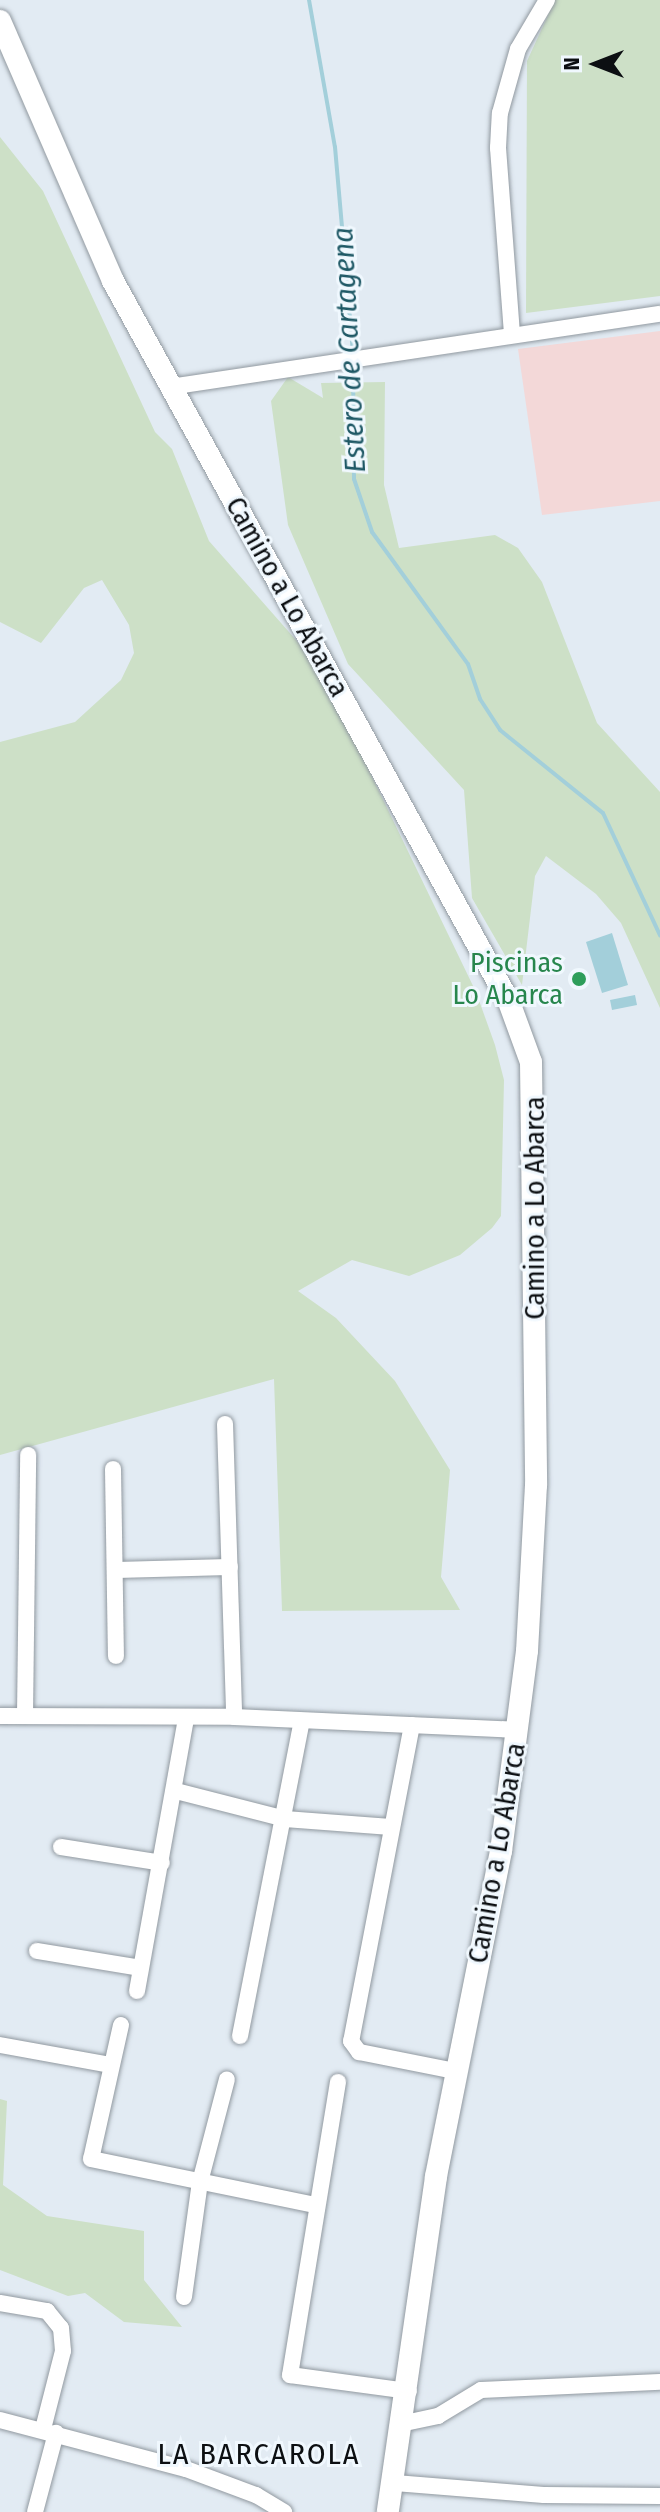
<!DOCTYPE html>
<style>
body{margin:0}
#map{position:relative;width:660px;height:2512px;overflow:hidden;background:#e2ebf3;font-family:"Fira Sans Condensed",sans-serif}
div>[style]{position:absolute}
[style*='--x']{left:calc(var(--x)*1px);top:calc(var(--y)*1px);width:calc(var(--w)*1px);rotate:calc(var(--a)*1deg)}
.industrial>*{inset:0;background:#f3d8d8}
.green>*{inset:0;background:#cde0c7}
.water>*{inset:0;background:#a3cfda}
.stream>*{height:4px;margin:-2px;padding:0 2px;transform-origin:2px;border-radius:2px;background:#a3cfda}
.roads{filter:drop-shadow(0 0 2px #9199a0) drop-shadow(0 0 2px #9199a0)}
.street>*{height:16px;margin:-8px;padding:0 8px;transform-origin:8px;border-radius:8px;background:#fff}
.secondary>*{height:22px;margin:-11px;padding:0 11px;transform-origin:11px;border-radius:11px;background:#fff}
.dots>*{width:22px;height:22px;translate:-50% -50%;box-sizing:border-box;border:4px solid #f0f8fe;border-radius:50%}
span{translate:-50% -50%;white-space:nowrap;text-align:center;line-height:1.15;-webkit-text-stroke:6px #f0f8fe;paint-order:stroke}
.street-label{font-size:28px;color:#0c0f12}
.leisure-label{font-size:28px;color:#27864d}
.right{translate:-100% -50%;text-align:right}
.water-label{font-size:30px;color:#1e5865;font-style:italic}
.neighbourhood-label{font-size:30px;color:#0c0f12;letter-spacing:2px}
.north{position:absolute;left:556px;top:24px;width:80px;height:80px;-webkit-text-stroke:6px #f0f8fe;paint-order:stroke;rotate:270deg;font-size:22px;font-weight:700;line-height:32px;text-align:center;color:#0c0f12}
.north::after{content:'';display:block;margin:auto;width:28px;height:36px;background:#0c0f12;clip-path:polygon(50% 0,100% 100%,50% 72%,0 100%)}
</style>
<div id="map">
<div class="industrial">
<div style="clip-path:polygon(660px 331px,660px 501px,542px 515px,518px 349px)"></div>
</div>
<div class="green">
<div style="clip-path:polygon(555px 0,660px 0,660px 296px,526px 313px,527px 61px)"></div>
<div style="clip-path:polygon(0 137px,43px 191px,155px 432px,172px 449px,209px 541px,318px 665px,476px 992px,495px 1045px,504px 1080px,501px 1216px,492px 1228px,460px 1255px,409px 1276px,352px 1260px,298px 1291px,336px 1318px,395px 1381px,450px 1470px,441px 1577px,460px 1610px,282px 1611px,274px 1379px,0 1455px,0 742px,75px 722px,121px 680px,134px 653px,129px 625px,102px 580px,84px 588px,41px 643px,0 622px)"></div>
<div style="clip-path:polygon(288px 377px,323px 398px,321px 383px,385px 382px,384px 485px,399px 548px,495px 535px,518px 548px,542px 582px,597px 723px,660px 792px,660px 1008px,621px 923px,596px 894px,546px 856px,535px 876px,522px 985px,472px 898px,464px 790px,348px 664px,288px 525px,271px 401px)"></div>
<div style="clip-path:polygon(0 2099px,7px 2101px,3px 2185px,47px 2216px,144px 2231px,144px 2280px,182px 2327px,124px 2322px,85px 2293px,68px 2296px,0 2270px)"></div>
</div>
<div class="water">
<div style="clip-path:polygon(612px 933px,628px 985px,602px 993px,586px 942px)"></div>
<div style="clip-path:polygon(635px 995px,637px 1005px,612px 1010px,610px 1000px)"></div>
</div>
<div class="stream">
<div style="--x:309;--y:0;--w:149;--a:80"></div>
<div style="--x:335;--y:147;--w:208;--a:85"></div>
<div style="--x:353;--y:363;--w:116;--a:89.5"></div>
<div style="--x:354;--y:479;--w:56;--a:71.2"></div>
<div style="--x:372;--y:532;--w:163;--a:54"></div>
<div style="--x:468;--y:664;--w:37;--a:71"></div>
<div style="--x:480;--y:699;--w:37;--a:57"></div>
<div style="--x:500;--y:730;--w:132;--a:38.9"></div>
<div style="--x:603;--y:813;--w:135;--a:65"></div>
</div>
<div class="roads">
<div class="street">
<div style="--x:512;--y:334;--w:187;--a:-94.3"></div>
<div style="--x:498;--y:148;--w:35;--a:-87"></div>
<div style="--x:500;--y:113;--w:66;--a:-74.3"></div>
<div style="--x:518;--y:49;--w:57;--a:-59.4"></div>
<div style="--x:170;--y:387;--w:495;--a:-8.5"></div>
<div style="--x:225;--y:1424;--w:293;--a:88.2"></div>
<div style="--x:113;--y:1469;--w:187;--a:89.1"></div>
<div style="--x:115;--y:1570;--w:115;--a:-1.5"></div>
<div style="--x:0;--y:1716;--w:234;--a:0.2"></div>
<div style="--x:234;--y:1717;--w:285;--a:2.6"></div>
<div style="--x:25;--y:1716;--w:261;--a:-89.3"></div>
<div style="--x:412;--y:1725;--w:322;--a:100.9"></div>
<div style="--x:351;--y:2041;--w:14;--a:54"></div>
<div style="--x:359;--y:2052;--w:98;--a:11.2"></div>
<div style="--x:176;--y:1791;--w:113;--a:14.4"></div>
<div style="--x:285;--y:1819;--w:106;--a:4.3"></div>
<div style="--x:61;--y:1847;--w:102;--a:9"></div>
<div style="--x:37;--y:1951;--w:105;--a:9.3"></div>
<div style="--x:137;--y:1991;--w:277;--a:-79.8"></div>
<div style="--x:121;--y:2025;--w:137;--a:102.6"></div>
<div style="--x:91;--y:2159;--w:230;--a:11.6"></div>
<div style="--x:240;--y:2036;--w:321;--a:-78.9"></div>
<div style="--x:0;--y:2045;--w:113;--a:10.2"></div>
<div style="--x:338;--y:2082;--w:297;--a:99.3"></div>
<div style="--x:290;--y:2375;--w:120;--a:7.7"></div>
<div style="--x:184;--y:2297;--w:116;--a:-82.1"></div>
<div style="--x:200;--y:2182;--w:106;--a:-75.3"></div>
<div style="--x:0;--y:2303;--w:48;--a:9.7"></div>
<div style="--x:47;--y:2311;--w:22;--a:51"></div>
<div style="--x:61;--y:2328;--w:23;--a:85"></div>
<div style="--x:63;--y:2351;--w:81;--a:104.4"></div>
<div style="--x:0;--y:2420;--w:192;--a:14.8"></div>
<div style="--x:186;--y:2469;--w:75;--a:20.4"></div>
<div style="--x:256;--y:2495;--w:33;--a:31"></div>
<div style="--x:405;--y:2423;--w:34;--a:-12"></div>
<div style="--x:438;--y:2416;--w:50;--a:-31.2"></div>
<div style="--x:481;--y:2390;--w:179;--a:-2.6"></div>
<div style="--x:395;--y:2483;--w:149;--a:4.6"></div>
<div style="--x:544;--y:2495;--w:116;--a:0.5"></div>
<div style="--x:35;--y:2512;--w:82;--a:-75.1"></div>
</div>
<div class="secondary">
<div style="--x:0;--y:21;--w:283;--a:66.5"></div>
<div style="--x:113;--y:281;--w:823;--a:61.22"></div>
<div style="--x:509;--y:1002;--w:64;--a:69.9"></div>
<div style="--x:531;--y:1062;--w:423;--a:89.3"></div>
<div style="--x:536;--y:1485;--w:166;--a:93.1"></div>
<div style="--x:527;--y:1651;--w:202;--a:97.4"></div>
<div style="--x:501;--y:1851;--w:332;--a:101.3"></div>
<div style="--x:436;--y:2177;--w:338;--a:98.2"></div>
</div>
</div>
<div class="dots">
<div style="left:579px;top:979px;background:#2e9e5b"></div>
</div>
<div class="street-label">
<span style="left:287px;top:597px;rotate:61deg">Camino a Lo Abarca</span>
<span style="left:535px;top:1208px;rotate:-90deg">Camino a Lo Abarca</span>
<span style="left:497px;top:1853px;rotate:-80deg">Camino a Lo Abarca</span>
</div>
<div class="leisure-label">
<span class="right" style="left:563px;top:979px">Piscinas<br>Lo Abarca</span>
</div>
<div class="water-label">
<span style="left:349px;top:350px;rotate:-93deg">Estero de Cartagena</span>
</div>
<div class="neighbourhood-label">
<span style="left:259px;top:2454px">LA BARCAROLA</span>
</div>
<div class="north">N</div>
</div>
